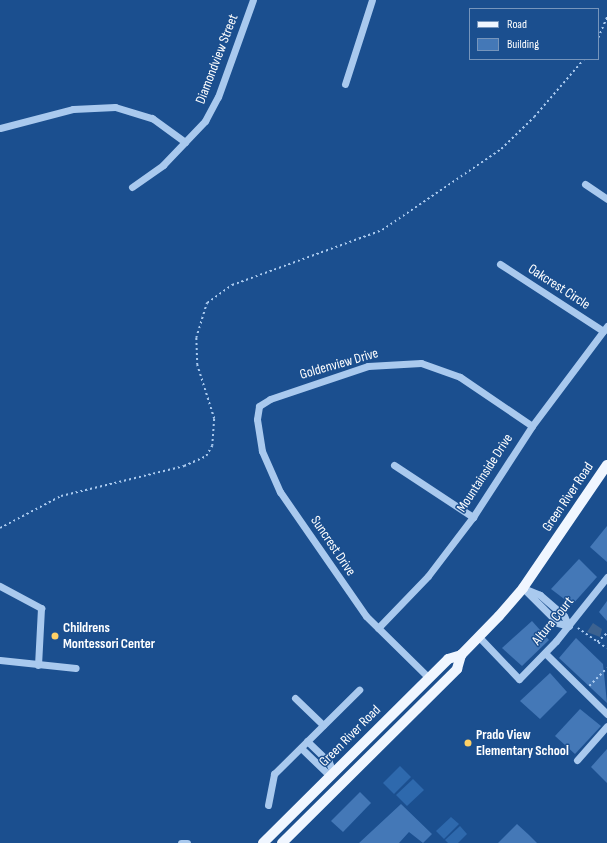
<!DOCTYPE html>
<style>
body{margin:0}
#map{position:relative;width:607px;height:843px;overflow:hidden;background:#1b4f8f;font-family:"Sofia Sans Condensed",sans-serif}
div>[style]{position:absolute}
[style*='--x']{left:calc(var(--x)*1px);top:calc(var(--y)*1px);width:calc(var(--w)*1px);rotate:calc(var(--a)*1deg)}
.green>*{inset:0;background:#2e69ad}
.water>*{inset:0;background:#3c6290}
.building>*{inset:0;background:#4478b7}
.path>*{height:1.5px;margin-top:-0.75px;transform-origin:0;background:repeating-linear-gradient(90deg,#a9c9ee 0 2px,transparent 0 5px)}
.minor>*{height:7px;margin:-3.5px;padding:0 3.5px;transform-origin:3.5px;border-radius:3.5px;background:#a9c9ee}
.major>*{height:10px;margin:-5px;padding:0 5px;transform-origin:5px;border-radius:5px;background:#f0f6ff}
.dots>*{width:11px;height:11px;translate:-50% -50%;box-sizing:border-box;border:2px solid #1b4f8f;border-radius:50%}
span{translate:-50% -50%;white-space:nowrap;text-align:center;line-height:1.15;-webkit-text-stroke:3px #1b4f8f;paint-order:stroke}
.street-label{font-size:14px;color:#fff}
.poi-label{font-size:14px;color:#fff;font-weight:700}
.left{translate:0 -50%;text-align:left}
.legend{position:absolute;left:469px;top:8px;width:130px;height:52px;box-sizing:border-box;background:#1b4f8f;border:1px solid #7695bc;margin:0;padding:5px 7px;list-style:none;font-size:12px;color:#fff}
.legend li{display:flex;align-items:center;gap:8px;height:20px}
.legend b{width:20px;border:1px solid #7695bc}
</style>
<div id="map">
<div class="green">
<div style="clip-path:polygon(400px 766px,411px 777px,394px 794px,383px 783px)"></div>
<div style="clip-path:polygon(413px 779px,424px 790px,407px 806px,396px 795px)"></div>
<div style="clip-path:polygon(451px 817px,459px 824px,444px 839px,436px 831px)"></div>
<div style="clip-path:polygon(460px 826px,467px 834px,458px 843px,448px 843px,445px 840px)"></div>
</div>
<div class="water">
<div style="clip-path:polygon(593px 623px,602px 629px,600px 637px,587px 632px)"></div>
</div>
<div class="building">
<div style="clip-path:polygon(607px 526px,607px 562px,590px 547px)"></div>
<div style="clip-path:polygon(579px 559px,597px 577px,572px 605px,551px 589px)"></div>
<div style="clip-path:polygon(607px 601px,607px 621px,599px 612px)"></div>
<div style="clip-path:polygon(532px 621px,549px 640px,522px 666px,502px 648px)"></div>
<div style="clip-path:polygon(576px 638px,603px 664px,607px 703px,559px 658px)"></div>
<div style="clip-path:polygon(550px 673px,567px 692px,540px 719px,520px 701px)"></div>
<div style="clip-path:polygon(580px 709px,601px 726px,575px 754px,555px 736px)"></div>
<div style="clip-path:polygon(607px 749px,607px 783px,591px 767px)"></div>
<div style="clip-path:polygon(360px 792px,371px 803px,343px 832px,331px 821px)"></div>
<div style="clip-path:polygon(401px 804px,432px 834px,423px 843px,409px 832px,399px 843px,359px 843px)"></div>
<div style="clip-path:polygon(517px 824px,529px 835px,537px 843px,498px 843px)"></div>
</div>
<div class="path">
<div style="--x:598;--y:38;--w:23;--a:-67"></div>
<div style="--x:0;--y:528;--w:69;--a:-27.7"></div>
<div style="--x:61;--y:496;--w:127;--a:-13.7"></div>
<div style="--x:184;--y:466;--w:24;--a:-24"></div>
<div style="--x:206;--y:456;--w:12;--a:-59"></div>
<div style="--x:212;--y:446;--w:27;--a:-86"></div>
<div style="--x:214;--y:419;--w:57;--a:-107.5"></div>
<div style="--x:197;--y:365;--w:27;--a:-92"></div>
<div style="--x:196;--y:338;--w:37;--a:-73"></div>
<div style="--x:207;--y:303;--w:31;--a:-36"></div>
<div style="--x:232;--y:285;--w:160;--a:-20.1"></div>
<div style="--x:382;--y:230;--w:144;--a:-34.2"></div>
<div style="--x:501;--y:149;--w:46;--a:-44.1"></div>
<div style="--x:534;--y:117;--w:77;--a:-49.2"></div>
<div style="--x:578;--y:628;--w:35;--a:35"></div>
<div style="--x:597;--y:642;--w:13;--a:-42"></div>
<div style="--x:589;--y:686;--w:25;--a:-45"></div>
</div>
<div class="minor">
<div style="--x:345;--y:84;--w:88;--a:-72.2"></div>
<div style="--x:0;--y:128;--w:75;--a:-14.6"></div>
<div style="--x:73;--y:109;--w:42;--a:-2.7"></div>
<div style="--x:115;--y:107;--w:39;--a:17"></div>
<div style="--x:152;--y:118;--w:41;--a:36"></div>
<div style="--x:585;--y:184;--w:27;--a:34"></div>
<div style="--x:132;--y:187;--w:38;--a:-35"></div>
<div style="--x:163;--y:165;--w:61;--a:-46.3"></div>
<div style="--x:205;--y:121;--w:27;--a:-62"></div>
<div style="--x:218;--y:97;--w:103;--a:-70.2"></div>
<div style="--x:500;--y:264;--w:123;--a:33"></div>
<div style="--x:394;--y:465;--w:95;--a:33.4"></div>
<div style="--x:0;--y:586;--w:47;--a:28.2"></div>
<div style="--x:41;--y:608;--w:57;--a:93"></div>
<div style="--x:523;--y:588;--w:18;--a:22"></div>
<div style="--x:540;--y:595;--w:32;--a:41"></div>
<div style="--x:564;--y:616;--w:11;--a:63"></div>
<div style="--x:523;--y:588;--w:49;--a:45"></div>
<div style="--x:558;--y:623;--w:11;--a:15"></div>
<div style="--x:378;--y:628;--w:72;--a:-46.1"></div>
<div style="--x:428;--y:576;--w:74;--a:-52.7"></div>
<div style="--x:473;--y:517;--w:108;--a:-57"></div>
<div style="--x:532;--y:426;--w:125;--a:-53.1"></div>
<div style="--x:479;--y:637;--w:58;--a:46.4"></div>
<div style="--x:519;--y:679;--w:53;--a:-45.8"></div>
<div style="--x:556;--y:641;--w:82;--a:-51.4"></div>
<div style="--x:545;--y:653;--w:87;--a:44.5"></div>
<div style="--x:0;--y:660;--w:76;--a:6"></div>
<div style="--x:429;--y:678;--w:88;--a:-135.5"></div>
<div style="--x:366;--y:616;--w:151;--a:-124.7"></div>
<div style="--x:280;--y:492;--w:45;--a:-113.7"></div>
<div style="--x:262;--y:451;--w:32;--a:-99"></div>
<div style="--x:257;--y:419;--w:13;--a:-81"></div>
<div style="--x:259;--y:406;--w:13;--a:-32"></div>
<div style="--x:270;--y:399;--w:103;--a:-18.6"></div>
<div style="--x:368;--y:366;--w:53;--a:-3.2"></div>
<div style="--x:421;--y:363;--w:41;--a:19.7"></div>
<div style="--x:460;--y:377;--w:87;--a:34.2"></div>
<div style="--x:295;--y:698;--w:39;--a:44"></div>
<div style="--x:307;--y:741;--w:30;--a:44"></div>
<div style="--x:329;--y:762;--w:12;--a:70"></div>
<div style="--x:301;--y:748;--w:40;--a:44"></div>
<div style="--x:577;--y:760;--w:45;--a:-48.6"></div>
<div style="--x:268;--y:805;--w:32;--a:-79"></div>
<div style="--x:274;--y:774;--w:120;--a:-44.7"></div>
<div style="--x:181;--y:843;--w:6;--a:0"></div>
</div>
<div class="major">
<div style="--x:263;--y:843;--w:261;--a:-44.8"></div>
<div style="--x:448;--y:659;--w:14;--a:-17"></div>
<div style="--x:461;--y:655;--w:54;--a:-45.7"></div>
<div style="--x:499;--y:616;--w:37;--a:-49"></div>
<div style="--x:523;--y:588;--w:149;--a:-55.7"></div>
<div style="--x:282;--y:843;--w:247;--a:-44.8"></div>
<div style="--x:457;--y:669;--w:15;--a:-74"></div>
</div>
<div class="dots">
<div style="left:55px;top:636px;background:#ffd166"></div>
<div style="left:468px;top:743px;background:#ffd166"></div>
</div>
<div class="street-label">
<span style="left:217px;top:59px;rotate:-69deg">Diamondview Street</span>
<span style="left:559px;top:287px;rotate:33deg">Oakcrest Circle</span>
<span style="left:339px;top:364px;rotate:-16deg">Goldenview Drive</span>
<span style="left:485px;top:473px;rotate:-57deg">Mountainside Drive</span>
<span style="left:568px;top:497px;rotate:-56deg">Green River Road</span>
<span style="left:333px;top:546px;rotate:56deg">Suncrest Drive</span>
<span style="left:553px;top:621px;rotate:-51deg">Altura Court</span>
<span style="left:350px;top:736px;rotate:-45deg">Green River Road</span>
</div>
<div class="poi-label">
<span class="left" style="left:63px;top:636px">Childrens<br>Montessori Center</span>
<span class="left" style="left:476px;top:743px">Prado View<br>Elementary School</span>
</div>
<ul class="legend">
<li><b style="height:5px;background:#f0f6ff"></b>Road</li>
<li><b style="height:11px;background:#4478b7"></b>Building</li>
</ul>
</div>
